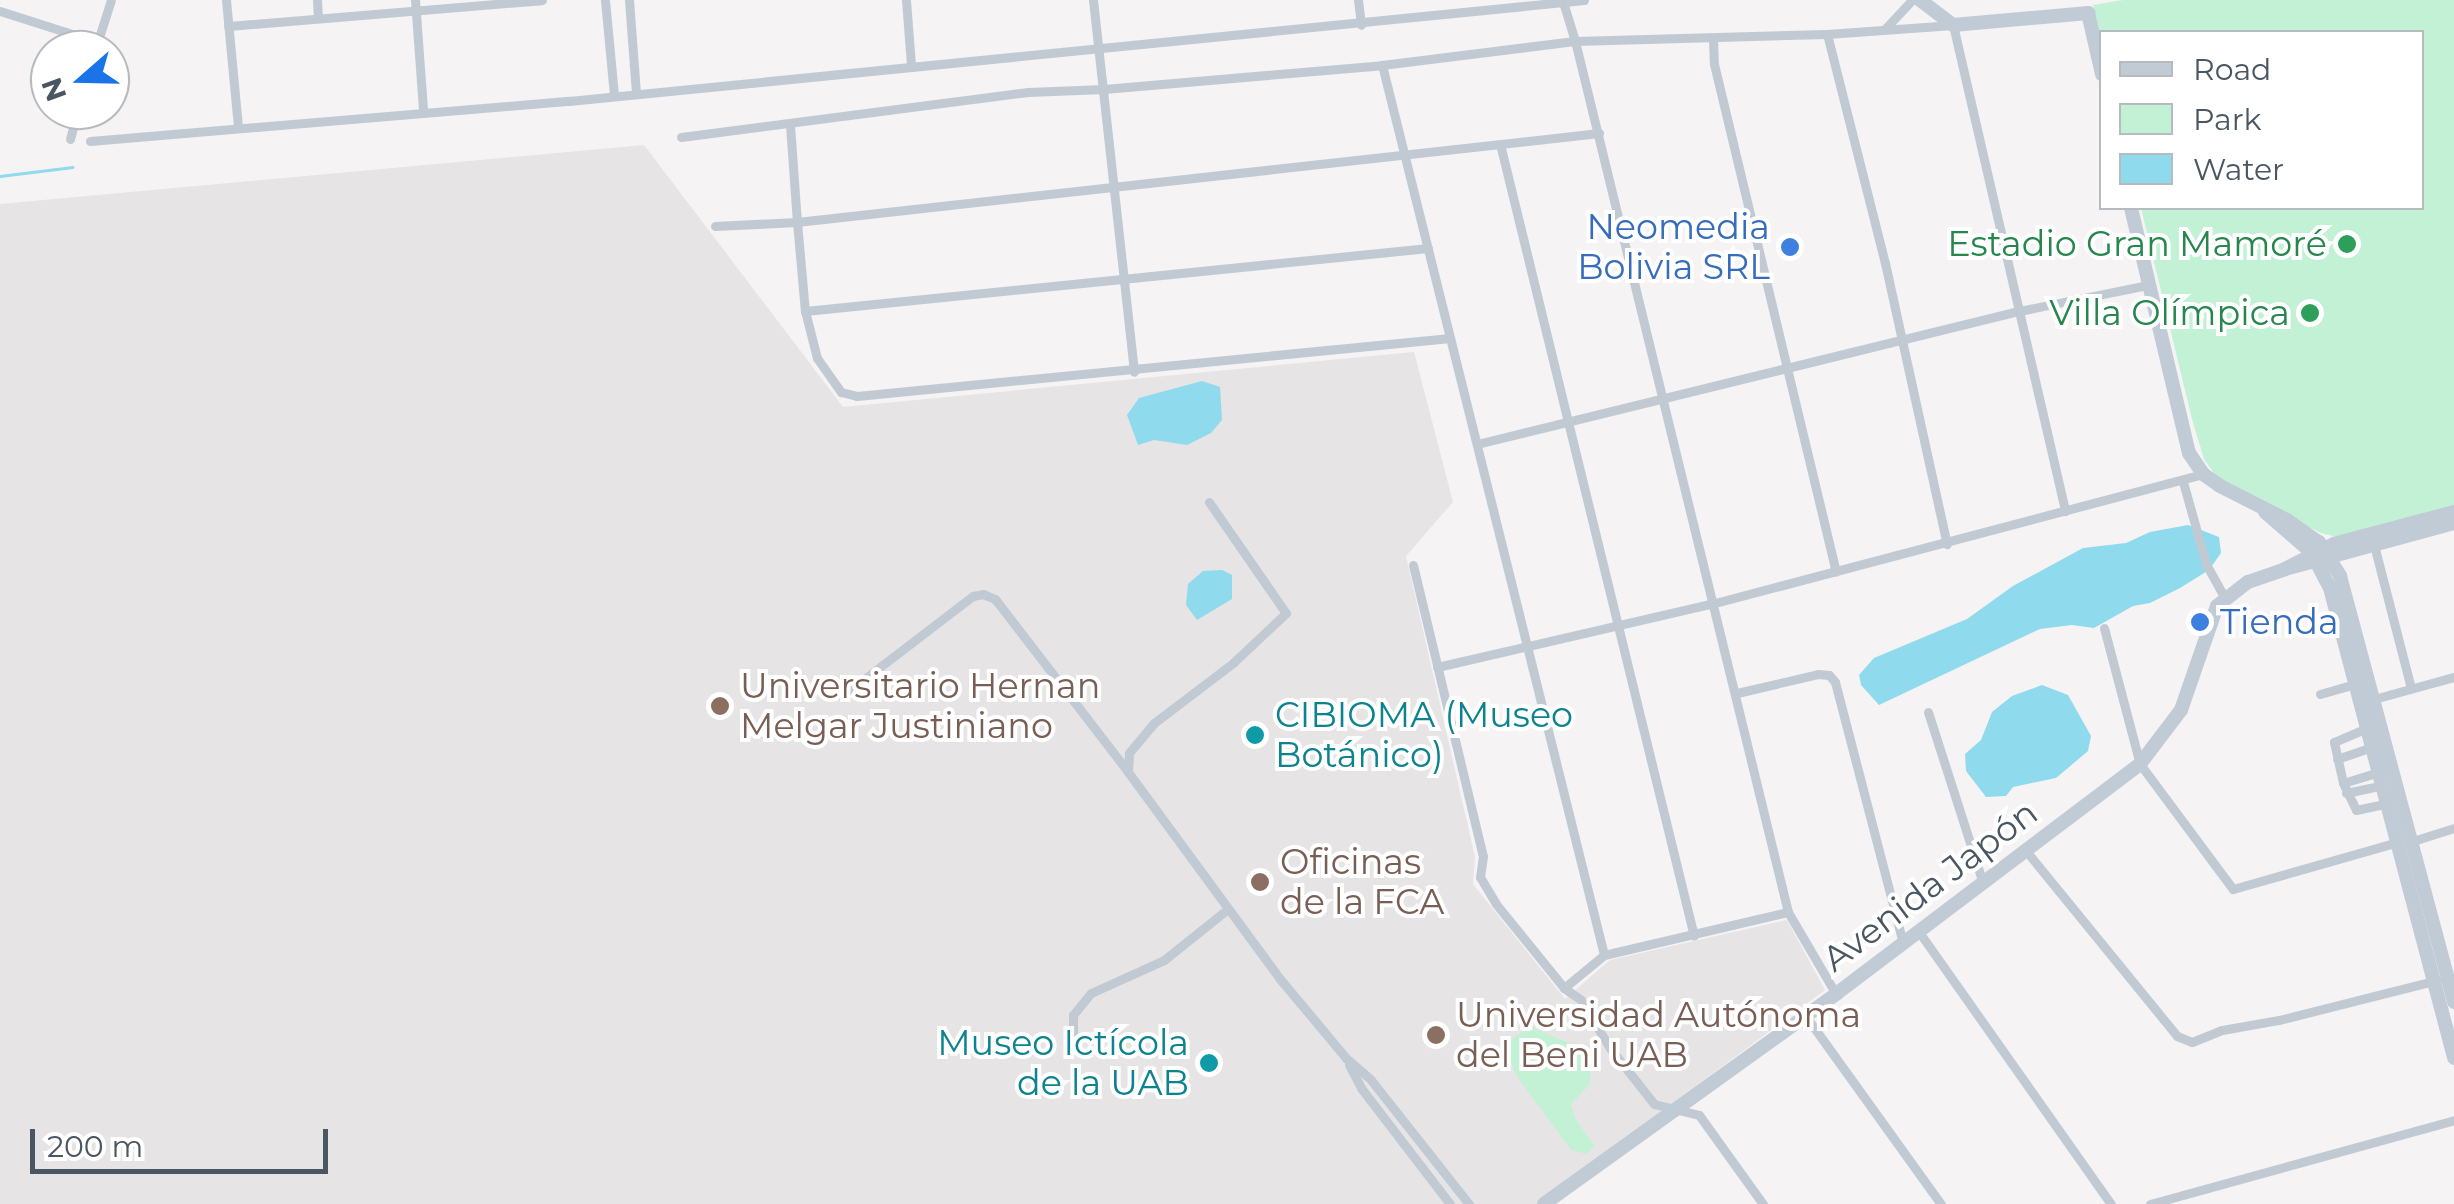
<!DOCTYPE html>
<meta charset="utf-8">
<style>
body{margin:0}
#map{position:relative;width:2454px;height:1204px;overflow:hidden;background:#f5f3f3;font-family:Montserrat,sans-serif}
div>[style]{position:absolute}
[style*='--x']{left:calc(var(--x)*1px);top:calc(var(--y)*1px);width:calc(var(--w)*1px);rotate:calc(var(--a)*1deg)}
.education>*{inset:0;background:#e6e4e5}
.green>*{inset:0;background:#c3f1d5}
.water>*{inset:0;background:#90daee}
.stream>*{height:2.5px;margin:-1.25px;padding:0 1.25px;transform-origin:1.25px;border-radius:1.25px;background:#90daee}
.street>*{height:9px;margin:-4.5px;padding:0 4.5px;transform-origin:4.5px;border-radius:4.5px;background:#c1cad2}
.secondary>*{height:14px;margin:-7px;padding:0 7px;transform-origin:7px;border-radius:7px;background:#c1cbd6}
.dots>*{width:28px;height:28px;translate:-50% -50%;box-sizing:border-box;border:5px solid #fff;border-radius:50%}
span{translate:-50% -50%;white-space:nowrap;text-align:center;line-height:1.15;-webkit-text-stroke:8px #fff;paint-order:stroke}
.shop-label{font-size:35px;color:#366cbe}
.right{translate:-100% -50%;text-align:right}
.left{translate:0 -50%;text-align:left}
.leisure-label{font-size:35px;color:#27864d}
.education-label{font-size:35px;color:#785e54}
.culture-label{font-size:35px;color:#0d838f}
.street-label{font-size:35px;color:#4a5661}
.legend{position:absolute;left:2099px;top:30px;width:325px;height:180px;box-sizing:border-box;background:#fff;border:2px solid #b7bbc0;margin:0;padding:12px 18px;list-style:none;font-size:30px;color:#4a5661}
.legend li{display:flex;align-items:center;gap:20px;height:50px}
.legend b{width:50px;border:2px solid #b7bbc0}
.north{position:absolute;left:30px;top:30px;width:100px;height:100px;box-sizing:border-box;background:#fff;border:2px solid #b7bbc0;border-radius:50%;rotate:250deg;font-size:28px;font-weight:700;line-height:40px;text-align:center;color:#4a5661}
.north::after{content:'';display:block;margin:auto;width:35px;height:45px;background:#1a73e8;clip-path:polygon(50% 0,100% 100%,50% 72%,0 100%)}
.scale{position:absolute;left:30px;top:1129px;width:298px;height:45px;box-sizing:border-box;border:5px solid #4a5661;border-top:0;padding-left:12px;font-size:30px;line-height:35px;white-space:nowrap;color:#4a5661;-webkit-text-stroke:8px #fff;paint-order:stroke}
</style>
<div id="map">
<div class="education">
<div style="clip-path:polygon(644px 145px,843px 407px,1414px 352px,1453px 502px,1406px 556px,1475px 857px,1473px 884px,1565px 999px,1610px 960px,1787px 920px,1825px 990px,1537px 1204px,0 1204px,0 204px)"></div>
</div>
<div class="green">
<div style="clip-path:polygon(2123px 0,2454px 0,2454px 508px,2345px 539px,2321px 533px,2231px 488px,2214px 473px,2204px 459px,2192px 419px,2141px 208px,2422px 208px,2422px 32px,2102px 32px,2101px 41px,2093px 5px)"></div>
<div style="clip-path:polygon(1531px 1027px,1567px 1042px,1583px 1054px,1591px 1070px,1589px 1085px,1571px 1104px,1576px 1120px,1594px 1145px,1587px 1154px,1571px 1150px,1516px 1075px,1507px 1052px,1513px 1038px)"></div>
</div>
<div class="water">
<div style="clip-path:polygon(1202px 381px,1220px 387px,1222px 420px,1211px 433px,1187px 445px,1154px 440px,1138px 445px,1127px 415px,1139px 398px)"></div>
<div style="clip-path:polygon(2188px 525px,2219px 537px,2221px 553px,2209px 570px,2180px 588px,2150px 603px,2133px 606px,2094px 628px,2072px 625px,2040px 629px,1879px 705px,1861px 685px,1859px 675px,1874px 658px,1967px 619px,2013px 586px,2083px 548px,2126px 543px,2150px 532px)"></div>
<div style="clip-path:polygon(1222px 570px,1232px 575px,1232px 599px,1197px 620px,1186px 605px,1188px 584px,1203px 571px)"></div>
<div style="clip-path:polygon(2042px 685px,2068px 695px,2091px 736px,2088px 751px,2056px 778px,2013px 787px,2006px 796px,1986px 797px,1966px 771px,1965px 754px,1981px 740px,1992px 712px,2012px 696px)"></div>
</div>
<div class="stream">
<div style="--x:0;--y:176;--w:73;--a:-7.1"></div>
</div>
<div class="street">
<div style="--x:226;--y:0;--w:128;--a:84.6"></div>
<div style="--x:317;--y:0;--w:18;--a:87"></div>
<div style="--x:415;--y:0;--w:110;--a:85.8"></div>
<div style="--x:605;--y:0;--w:96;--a:84.6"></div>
<div style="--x:629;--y:0;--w:94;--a:85.7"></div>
<div style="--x:906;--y:0;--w:65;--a:85.6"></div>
<div style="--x:1093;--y:0;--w:374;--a:83.7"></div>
<div style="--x:1358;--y:0;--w:25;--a:83"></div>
<div style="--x:1563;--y:2;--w:41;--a:72.9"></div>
<div style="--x:1575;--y:41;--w:252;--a:-1.6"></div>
<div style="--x:1827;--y:34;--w:126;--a:-4.1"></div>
<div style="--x:1953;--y:25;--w:499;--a:77"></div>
<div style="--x:0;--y:11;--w:102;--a:17.7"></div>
<div style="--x:228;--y:26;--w:315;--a:-4.7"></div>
<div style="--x:1884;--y:30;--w:41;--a:-47"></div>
<div style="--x:1827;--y:34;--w:236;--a:75.8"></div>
<div style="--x:1885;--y:263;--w:288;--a:77.6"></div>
<div style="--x:1713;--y:39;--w:25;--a:88"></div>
<div style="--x:1714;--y:64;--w:522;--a:76.5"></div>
<div style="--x:95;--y:50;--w:52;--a:-72.3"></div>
<div style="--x:1382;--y:65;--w:917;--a:75.99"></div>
<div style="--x:1604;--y:955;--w:52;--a:140.5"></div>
<div style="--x:790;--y:125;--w:97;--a:85.9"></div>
<div style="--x:797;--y:222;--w:807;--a:-6.33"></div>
<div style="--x:681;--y:137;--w:350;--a:-7.4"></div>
<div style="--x:1028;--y:92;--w:76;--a:-2.3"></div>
<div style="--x:1104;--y:89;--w:279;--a:-4.9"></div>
<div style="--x:1382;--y:65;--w:194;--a:-7.1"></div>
<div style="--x:1575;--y:41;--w:897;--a:76.26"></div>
<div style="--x:1788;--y:912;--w:95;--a:59.7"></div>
<div style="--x:70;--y:139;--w:30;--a:-75"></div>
<div style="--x:90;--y:141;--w:481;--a:-4.8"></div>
<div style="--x:569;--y:101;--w:1020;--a:-5.68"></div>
<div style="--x:1500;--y:144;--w:815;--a:76.24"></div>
<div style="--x:715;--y:226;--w:82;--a:-2.8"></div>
<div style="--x:797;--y:222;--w:89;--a:84.9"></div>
<div style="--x:805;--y:311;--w:49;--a:75.7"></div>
<div style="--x:817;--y:358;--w:42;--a:54.8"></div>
<div style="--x:841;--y:392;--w:16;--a:14"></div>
<div style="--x:857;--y:396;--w:596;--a:-5.59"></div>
<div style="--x:805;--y:311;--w:626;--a:-5.77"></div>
<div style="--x:1477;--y:444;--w:558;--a:-13.79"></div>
<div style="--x:2019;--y:311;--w:132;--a:-11.4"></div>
<div style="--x:2183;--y:482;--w:85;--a:74.3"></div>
<div style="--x:2206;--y:564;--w:38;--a:61"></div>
<div style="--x:1209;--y:502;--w:135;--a:55.3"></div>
<div style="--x:1286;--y:613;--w:73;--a:136.7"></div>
<div style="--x:1233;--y:663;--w:99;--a:142.8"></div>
<div style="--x:1154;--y:723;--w:39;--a:130"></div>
<div style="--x:1129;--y:753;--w:19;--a:93"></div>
<div style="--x:1128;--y:772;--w:257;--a:53.7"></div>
<div style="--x:1280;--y:979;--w:103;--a:50.1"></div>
<div style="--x:1346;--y:1058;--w:33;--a:41"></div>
<div style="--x:1371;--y:1080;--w:158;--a:51.7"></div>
<div style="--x:2374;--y:545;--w:148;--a:75.5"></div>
<div style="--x:1413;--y:565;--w:299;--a:76.5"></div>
<div style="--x:1483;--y:856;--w:21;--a:98"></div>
<div style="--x:1480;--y:877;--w:31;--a:59"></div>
<div style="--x:1496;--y:904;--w:108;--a:51"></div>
<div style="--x:1564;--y:988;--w:21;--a:35"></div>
<div style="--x:1581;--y:1000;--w:56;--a:58.9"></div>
<div style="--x:1610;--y:1048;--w:71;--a:51.8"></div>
<div style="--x:1654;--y:1104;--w:46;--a:13.7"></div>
<div style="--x:1699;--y:1115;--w:110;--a:54.3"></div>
<div style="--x:2104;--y:628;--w:141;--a:75.2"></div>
<div style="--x:2140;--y:764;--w:156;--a:53.4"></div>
<div style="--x:2233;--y:889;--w:172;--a:-15.9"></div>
<div style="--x:1437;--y:667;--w:285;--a:-13"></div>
<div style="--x:1715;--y:603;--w:505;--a:-14.81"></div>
<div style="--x:1737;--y:693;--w:83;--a:-13.2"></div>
<div style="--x:1818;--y:674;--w:11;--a:5"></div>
<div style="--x:1829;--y:675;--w:9;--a:49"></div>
<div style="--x:1835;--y:682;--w:270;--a:75.4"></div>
<div style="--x:2320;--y:694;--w:36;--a:-16"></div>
<div style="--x:842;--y:696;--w:165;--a:-37.4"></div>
<div style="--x:973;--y:596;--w:10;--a:-11"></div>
<div style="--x:983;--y:594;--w:13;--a:23"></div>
<div style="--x:995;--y:599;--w:218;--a:52.4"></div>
<div style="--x:2374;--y:699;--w:83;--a:-15.4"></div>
<div style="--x:1928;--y:712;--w:180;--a:72.2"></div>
<div style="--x:2367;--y:728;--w:36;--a:157"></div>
<div style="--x:2334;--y:742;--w:42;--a:77.6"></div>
<div style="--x:2343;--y:783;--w:30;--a:64"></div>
<div style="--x:2356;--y:810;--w:33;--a:-12"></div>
<div style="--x:2337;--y:759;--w:37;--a:-19"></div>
<div style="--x:2343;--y:783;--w:38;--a:-17"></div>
<div style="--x:2346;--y:793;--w:38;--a:-12"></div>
<div style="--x:2413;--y:841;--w:43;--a:-17.6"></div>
<div style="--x:2027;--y:852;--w:237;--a:50.8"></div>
<div style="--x:2177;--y:1036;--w:16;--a:22"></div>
<div style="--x:2192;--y:1042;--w:32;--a:-22"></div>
<div style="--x:2222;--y:1030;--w:58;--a:-10"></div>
<div style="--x:2279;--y:1020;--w:163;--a:-14.2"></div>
<div style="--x:1919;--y:932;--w:333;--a:54.8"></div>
<div style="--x:1604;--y:955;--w:189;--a:-13.2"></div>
<div style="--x:1805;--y:1015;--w:233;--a:54.3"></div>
<div style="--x:1073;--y:1042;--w:27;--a:-90"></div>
<div style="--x:1073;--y:1015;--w:28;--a:-51"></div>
<div style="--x:1091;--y:993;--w:80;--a:-24.3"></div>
<div style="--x:1164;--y:960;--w:82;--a:-38.6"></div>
<div style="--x:1349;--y:1065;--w:26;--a:62"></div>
<div style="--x:1361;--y:1088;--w:146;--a:52.5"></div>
<div style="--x:2150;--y:1204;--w:315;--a:-15.4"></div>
</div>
<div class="secondary">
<div style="--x:1920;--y:0;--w:41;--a:37.1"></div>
<div style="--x:1953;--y:25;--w:136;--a:-5.1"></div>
<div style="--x:2088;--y:13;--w:63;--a:77.1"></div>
<div style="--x:2131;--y:208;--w:252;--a:76.7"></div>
<div style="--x:2189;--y:453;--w:25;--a:56"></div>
<div style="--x:2203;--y:474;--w:21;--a:35"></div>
<div style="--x:2220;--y:486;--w:75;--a:26.9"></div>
<div style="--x:2287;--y:520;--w:39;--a:35"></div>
<div style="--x:2319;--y:542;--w:40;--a:58"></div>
<div style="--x:2340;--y:576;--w:441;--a:75"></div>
<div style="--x:2265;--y:512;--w:61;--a:41"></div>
<div style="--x:2311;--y:552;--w:41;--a:62.2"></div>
<div style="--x:2330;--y:588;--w:486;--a:75.2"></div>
<div style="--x:2454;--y:512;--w:124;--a:165.1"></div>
<div style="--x:2334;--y:544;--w:55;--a:153"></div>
<div style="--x:2285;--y:569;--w:175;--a:-15.2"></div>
<div style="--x:1544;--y:1204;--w:360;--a:-35.7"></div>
<div style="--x:1836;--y:994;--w:381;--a:-37.1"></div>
<div style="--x:2140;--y:764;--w:68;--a:-52.8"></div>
<div style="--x:2181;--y:710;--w:110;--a:-70.9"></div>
<div style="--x:2217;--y:606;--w:39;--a:-38"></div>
<div style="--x:2248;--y:582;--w:39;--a:-19"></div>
</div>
<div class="dots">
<div style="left:2347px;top:244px;background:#2e9e5b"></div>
<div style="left:1790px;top:247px;background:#3f7fe0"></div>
<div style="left:2310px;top:313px;background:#2e9e5b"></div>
<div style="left:2200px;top:622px;background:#3f7fe0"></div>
<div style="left:720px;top:706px;background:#8d6e63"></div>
<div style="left:1255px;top:735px;background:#0f9aa8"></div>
<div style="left:1260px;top:882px;background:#8d6e63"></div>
<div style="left:1436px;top:1035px;background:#8d6e63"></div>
<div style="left:1209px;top:1063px;background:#0f9aa8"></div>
</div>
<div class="shop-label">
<span class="right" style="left:1770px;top:247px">Neomedia<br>Bolivia SRL</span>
<span class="left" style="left:2220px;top:622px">Tienda</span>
</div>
<div class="leisure-label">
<span class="right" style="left:2327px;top:244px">Estadio Gran Mamoré</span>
<span class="right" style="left:2290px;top:313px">Villa Olímpica</span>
</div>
<div class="education-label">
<span class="left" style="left:740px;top:706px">Universitario Hernan<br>Melgar Justiniano</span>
<span class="left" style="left:1280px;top:882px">Oficinas<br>de la FCA</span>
<span class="left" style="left:1456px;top:1035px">Universidad Autónoma<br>del Beni UAB</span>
</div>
<div class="culture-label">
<span class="left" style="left:1275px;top:735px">CIBIOMA (Museo<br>Botánico)</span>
<span class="right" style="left:1189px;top:1063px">Museo Ictícola<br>de la UAB</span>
</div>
<div class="street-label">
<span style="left:1930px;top:886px;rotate:-37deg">Avenida Japón</span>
</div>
<ul class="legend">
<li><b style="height:12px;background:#c1cbd6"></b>Road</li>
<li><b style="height:28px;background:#c3f1d5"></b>Park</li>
<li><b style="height:28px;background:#90daee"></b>Water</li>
</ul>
<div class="north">N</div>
<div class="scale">200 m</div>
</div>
